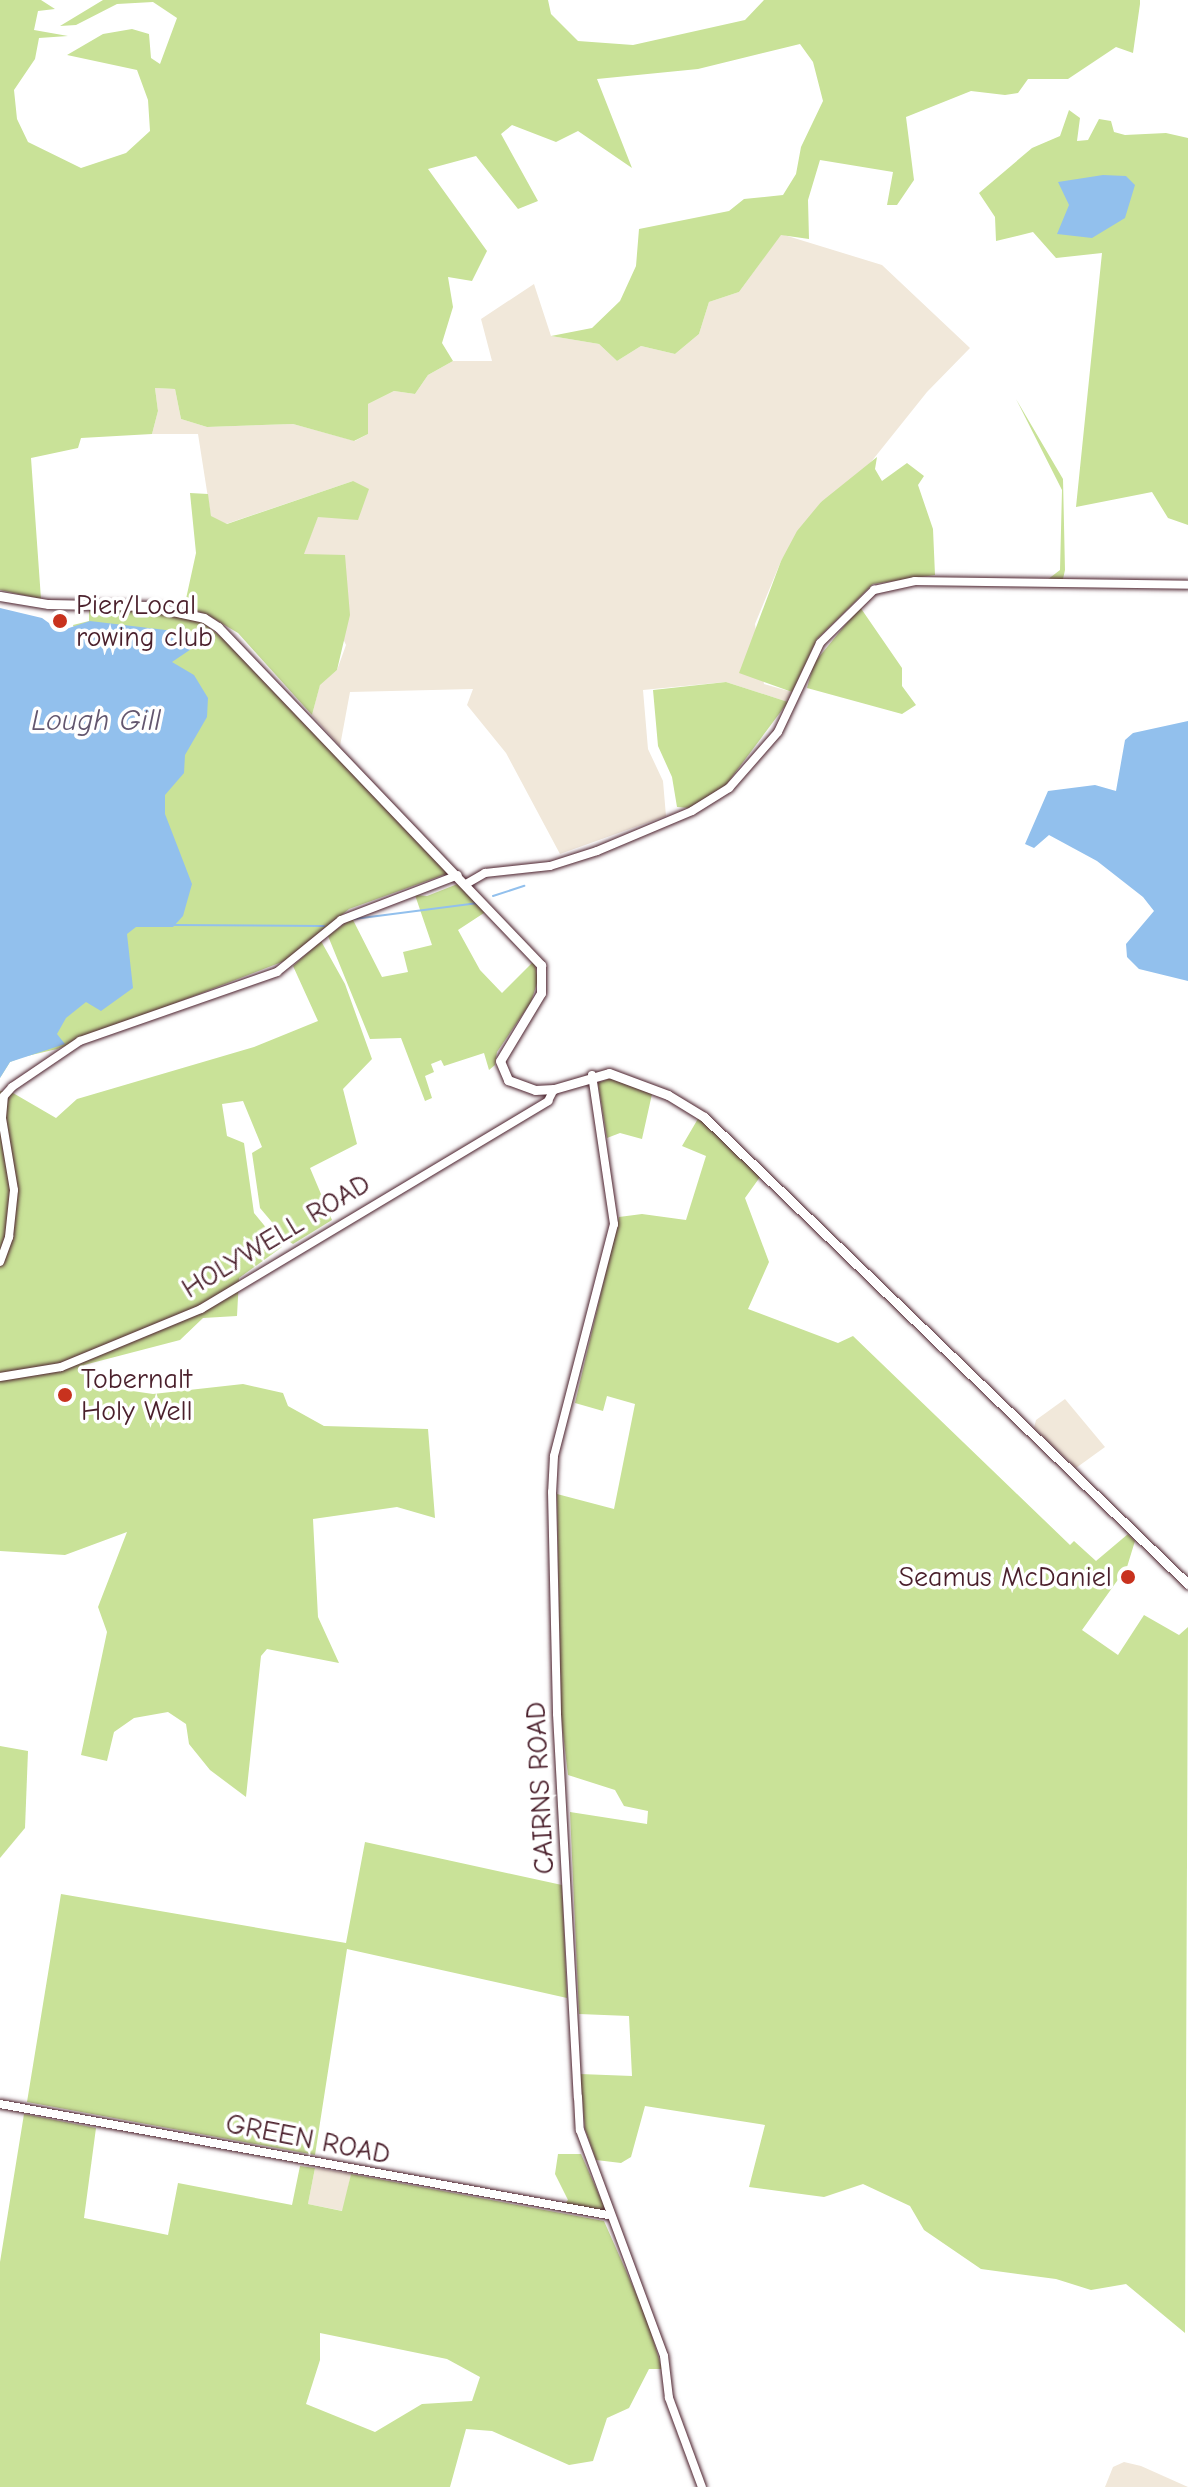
<!DOCTYPE html>
<style>
body{margin:0}
#map{position:relative;width:1188px;height:2487px;overflow:hidden;background:#fff;font-family:"Comic Neue",sans-serif}
div>[style]{position:absolute}
[style*='--x']{left:calc(var(--x)*1px);top:calc(var(--y)*1px);width:calc(var(--w)*1px);rotate:calc(var(--a)*1deg)}
.built>*{inset:0;background:#f1e8da}
.green>*{inset:0;background:#c9e298}
.water>*{inset:0;background:#92c0ed}
.stream>*{height:2px;margin:-1px;padding:0 1px;transform-origin:1px;border-radius:1px;background:#92c0ed}
.roads{filter:drop-shadow(0 0 2px #4a1f2b) drop-shadow(0 0 2px #4a1f2b)}
.tertiary>*{height:8px;margin:-4px;padding:0 4px;transform-origin:4px;border-radius:4px;background:#fff}
.secondary>*{height:9px;margin:-4.5px;padding:0 4.5px;transform-origin:4.5px;border-radius:4.5px;background:#fff}
.dots>*{width:22px;height:22px;translate:-50% -50%;box-sizing:border-box;border:4px solid #fff;border-radius:50%}
span{translate:-50% -50%;white-space:nowrap;text-align:center;line-height:1.15;-webkit-text-stroke:7px #fff;paint-order:stroke}
.poi-label{font-size:28px;color:#4a1f2b}
.left{translate:0 -50%;text-align:left}
.right{translate:-100% -50%;text-align:right}
.street-label{font-size:28px;color:#4a1f2b}
.water-label{font-size:30px;color:#63576f;font-style:italic}
</style>
<div id="map">
<div class="built">
<div style="clip-path:polygon(781px 234px,882px 265px,970px 348px,927px 392px,859px 477px,821px 502px,781px 561px,755px 624px,764px 684px,792px 692px,788px 702px,726px 682px,643px 690px,648px 749px,663px 781px,666px 816px,560px 854px,506px 753px,467px 705px,473px 689px,350px 692px,340px 746px,312px 715px,320px 684px,337px 670px,346px 645px,303px 555px,318px 516px,353px 481px,226px 524px,211px 517px,198px 434px,152px 434px,158px 411px,155px 388px,175px 389px,181px 419px,207px 427px,293px 424px,355px 441px,368px 434px,368px 404px,394px 391px,415px 394px,428px 375px,453px 361px,492px 361px,481px 319px,534px 284px,551px 336px,599px 344px,617px 361px,641px 346px,675px 354px,699px 334px,709px 302px,739px 292px)"></div>
<div style="clip-path:polygon(1065px 1399px,1105px 1447px,1076px 1468px,1034px 1428px,1036px 1420px)"></div>
<div style="clip-path:polygon(315px 2168px,351px 2174px,343px 2211px,308px 2204px)"></div>
<div style="clip-path:polygon(1124px 2462px,1141px 2466px,1188px 2487px,1105px 2487px,1113px 2467px)"></div>
</div>
<div class="green">
<div style="clip-path:polygon(0 0,41px 0,55px 9px,38px 11px,34px 30px,68px 36px,39px 38px,35px 59px,14px 90px,17px 119px,28px 142px,81px 168px,126px 153px,150px 131px,148px 100px,137px 70px,67px 55px,103px 34px,132px 29px,149px 34px,151px 58px,160px 64px,177px 18px,153px 2px,117px 4px,76px 25px,60px 26px,103px 0,548px 0,551px 14px,578px 41px,633px 45px,745px 20px,764px 0,1140px 0,1140px 4px,1133px 53px,1116px 47px,1068px 79px,1028px 79px,1018px 93px,1005px 95px,971px 91px,906px 117px,914px 180px,897px 205px,887px 205px,893px 172px,820px 160px,808px 200px,809px 239px,781px 235px,739px 292px,709px 302px,699px 334px,675px 354px,641px 346px,617px 361px,599px 344px,551px 336px,592px 328px,620px 301px,636px 266px,639px 229px,729px 211px,744px 199px,783px 195px,796px 174px,801px 147px,823px 101px,813px 62px,800px 44px,698px 69px,597px 79px,632px 168px,578px 131px,556px 142px,512px 125px,501px 134px,538px 201px,518px 209px,476px 156px,428px 169px,487px 251px,472px 281px,448px 277px,453px 307px,442px 343px,453px 361px,428px 375px,415px 394px,394px 391px,368px 404px,368px 434px,354px 441px,293px 424px,207px 427px,181px 419px,175px 389px,155px 388px,158px 411px,152px 434px,81px 438px,78px 448px,31px 458px,41px 599px,0 590px)"></div>
<div style="clip-path:polygon(1069px 110px,1080px 118px,1077px 141px,1088px 140px,1099px 119px,1111px 121px,1114px 132px,1125px 135px,1166px 133px,1188px 138px,1188px 525px,1168px 518px,1152px 492px,1076px 507px,1102px 253px,1056px 258px,1033px 232px,996px 241px,995px 217px,979px 193px,1032px 148px,1060px 136px)"></div>
<div style="clip-path:polygon(1016px 399px,1063px 479px,1065px 570px,1063px 579px,1054px 583px,1047px 580px,1060px 570px,1062px 490px)"></div>
<div style="clip-path:polygon(877px 457px,875px 469px,882px 481px,907px 463px,924px 476px,918px 485px,933px 529px,935px 575px,873px 584px,817px 639px,792px 692px,739px 673px,781px 561px,797px 531px,821px 502px)"></div>
<div style="clip-path:polygon(353px 481px,369px 489px,358px 520px,318px 517px,304px 554px,345px 555px,350px 615px,337px 670px,320px 685px,312px 715px,238px 633px,206px 614px,184px 608px,196px 553px,190px 493px,208px 494px,211px 516px,227px 524px)"></div>
<div style="clip-path:polygon(860px 607px,902px 668px,902px 686px,916px 705px,902px 714px,807px 688px,814px 663px)"></div>
<div style="clip-path:polygon(89px 610px,146px 610px,201px 621px,229px 643px,449px 873px,349px 909px,287px 960px,57px 1049px,23px 1057px,10px 1062px,0 1078px,84px 663px,73px 625px,89px 621px)"></div>
<div style="clip-path:polygon(726px 682px,788px 702px,726px 785px,689px 808px,677px 807px,672px 777px,658px 746px,653px 690px)"></div>
<div style="clip-path:polygon(460px 883px,487px 911px,458px 930px,480px 970px,502px 993px,534px 961px,538px 980px,531px 1002px,497px 1052px,495px 1065px,489px 1070px,484px 1053px,444px 1066px,441px 1060px,431px 1064px,434px 1072px,425px 1076px,432px 1098px,425px 1101px,401px 1038px,370px 1039px,328px 936px,352px 918px,382px 977px,408px 972px,403px 952px,432px 945px,415px 895px,427px 896px)"></div>
<div style="clip-path:polygon(321px 941px,345px 984px,372px 1059px,343px 1089px,357px 1144px,310px 1168px,332px 1220px,293px 1244px,287px 1240px,260px 1208px,252px 1153px,262px 1147px,243px 1101px,222px 1104px,227px 1136px,244px 1143px,254px 1213px,282px 1247px,239px 1278px,237px 1316px,203px 1318px,180px 1340px,84px 1365px,86px 1375px,105px 1387px,153px 1394px,243px 1384px,283px 1393px,288px 1406px,324px 1426px,428px 1429px,435px 1518px,397px 1507px,313px 1519px,318px 1617px,339px 1663px,267px 1649px,261px 1656px,246px 1797px,210px 1770px,189px 1744px,186px 1724px,168px 1712px,134px 1718px,114px 1732px,107px 1761px,81px 1755px,107px 1632px,98px 1607px,127px 1532px,65px 1555px,0 1551px,0 1091px,13px 1093px,56px 1118px,77px 1099px,254px 1047px,318px 1021px,293px 966px)"></div>
<div style="clip-path:polygon(611px 1078px,652px 1094px,642px 1139px,620px 1133px,607px 1138px,598px 1083px)"></div>
<div style="clip-path:polygon(699px 1117px,760px 1177px,745px 1198px,769px 1262px,748px 1309px,838px 1343px,853px 1336px,1070px 1545px,1074px 1541px,1096px 1561px,1128px 1534px,1135px 1541px,1127px 1567px,1082px 1630px,1118px 1655px,1144px 1615px,1179px 1635px,1188px 1627px,1185px 2333px,1126px 2284px,1091px 2290px,1056px 2279px,981px 2269px,924px 2230px,910px 2206px,863px 2184px,824px 2197px,749px 2187px,765px 2125px,645px 2106px,631px 2157px,621px 2163px,596px 2160px,585px 2129px,580px 2074px,632px 2076px,629px 2016px,579px 2014px,570px 1812px,647px 1824px,648px 1811px,624px 1806px,615px 1790px,568px 1775px,561px 1716px,557px 1494px,614px 1509px,635px 1404px,607px 1396px,603px 1411px,575px 1403px,619px 1217px,642px 1214px,686px 1220px,706px 1156px,682px 1146px)"></div>
<div style="clip-path:polygon(0 1746px,28px 1751px,25px 1828px,0 1858px)"></div>
<div style="clip-path:polygon(365px 1842px,562px 1885px,567px 1998px,347px 1949px,315px 2155px,27px 2102px,61px 1894px,346px 1943px)"></div>
<div style="clip-path:polygon(evenodd,24px 2114px,96px 2128px,84px 2218px,168px 2235px,178px 2183px,292px 2205px,300px 2166px,315px 2168px,308px 2204px,342px 2211px,351px 2174px,604px 2221px,646px 2316px,662px 2369px,649px 2369px,629px 2408px,607px 2418px,593px 2461px,569px 2465px,492px 2431px,466px 2429px,450px 2487px,0 2487px,0 2262px,24px 2114px,320px 2333px,447px 2359px,480px 2377px,472px 2401px,422px 2404px,375px 2432px,306px 2404px,320px 2360px,320px 2333px)"></div>
<div style="clip-path:polygon(558px 2154px,581px 2154px,608px 2215px,563px 2205px,568px 2200px,555px 2174px)"></div>
</div>
<div class="water">
<div style="clip-path:polygon(1103px 175px,1126px 176px,1135px 185px,1125px 218px,1092px 238px,1057px 234px,1069px 205px,1058px 182px)"></div>
<div style="clip-path:polygon(0 608px,42px 618px,60px 631px,90px 621px,191px 633px,203px 641px,172px 662px,194px 675px,208px 698px,207px 717px,185px 755px,184px 773px,165px 795px,165px 814px,192px 884px,183px 916px,173px 927px,136px 927px,127px 934px,133px 988px,101px 1011px,86px 1002px,66px 1018px,57px 1034px,65px 1044px,10px 1062px,0 1078px)"></div>
<div style="clip-path:polygon(1188px 721px,1188px 981px,1139px 969px,1127px 957px,1126px 944px,1154px 911px,1143px 897px,1097px 861px,1049px 835px,1034px 848px,1025px 844px,1048px 791px,1095px 785px,1116px 791px,1125px 740px,1133px 733px)"></div>
</div>
<div class="stream">
<div style="--x:493;--y:896;--w:33;--a:-18"></div>
<div style="--x:354;--y:919;--w:125;--a:-7.4"></div>
<div style="--x:173;--y:925;--w:151;--a:0.4"></div>
</div>
<div class="roads">
<div class="tertiary">
<div style="--x:466;--y:884;--w:22;--a:-30"></div>
<div style="--x:485;--y:873;--w:65;--a:-6.1"></div>
<div style="--x:550;--y:866;--w:49;--a:-17.7"></div>
<div style="--x:597;--y:851;--w:103;--a:-22.8"></div>
<div style="--x:692;--y:811;--w:44;--a:-31.9"></div>
<div style="--x:729;--y:788;--w:74;--a:-48.8"></div>
<div style="--x:778;--y:732;--w:98;--a:-64.7"></div>
<div style="--x:820;--y:643;--w:76;--a:-44.5"></div>
<div style="--x:874;--y:590;--w:42;--a:-12.4"></div>
<div style="--x:915;--y:581;--w:273;--a:0.8"></div>
<div style="--x:592;--y:1075;--w:151;--a:81.6"></div>
<div style="--x:614;--y:1224;--w:240;--a:104.5"></div>
<div style="--x:554;--y:1456;--w:36;--a:93"></div>
<div style="--x:552;--y:1492;--w:222;--a:88.7"></div>
<div style="--x:557;--y:1714;--w:384;--a:86.9"></div>
<div style="--x:578;--y:2097;--w:33;--a:87"></div>
<div style="--x:580;--y:2130;--w:241;--a:69.6"></div>
<div style="--x:664;--y:2356;--w:42;--a:83.2"></div>
<div style="--x:669;--y:2398;--w:95;--a:69.7"></div>
<div style="--x:0;--y:1262;--w:27;--a:-70"></div>
<div style="--x:9;--y:1237;--w:47;--a:-83.9"></div>
<div style="--x:14;--y:1190;--w:73;--a:-99.5"></div>
<div style="--x:2;--y:1118;--w:22;--a:-85"></div>
<div style="--x:4;--y:1096;--w:12;--a:-48"></div>
<div style="--x:12;--y:1087;--w:82;--a:-34.1"></div>
<div style="--x:80;--y:1041;--w:209;--a:-19.3"></div>
<div style="--x:277;--y:972;--w:82;--a:-39.1"></div>
<div style="--x:341;--y:920;--w:125;--a:-21"></div>
<div style="--x:0;--y:1377;--w:62;--a:-9.3"></div>
<div style="--x:61;--y:1367;--w:152;--a:-22.5"></div>
<div style="--x:201;--y:1309;--w:405;--a:-30.9"></div>
<div style="--x:548;--y:1101;--w:13;--a:-63"></div>
<div style="--x:0;--y:2104;--w:618;--a:10.35"></div>
</div>
<div class="secondary">
<div style="--x:0;--y:596;--w:49;--a:9.5"></div>
<div style="--x:48;--y:604;--w:101;--a:1.1"></div>
<div style="--x:149;--y:606;--w:56;--a:12.3"></div>
<div style="--x:204;--y:618;--w:17;--a:33"></div>
<div style="--x:218;--y:627;--w:468;--a:46.3"></div>
<div style="--x:541;--y:965;--w:28;--a:90"></div>
<div style="--x:541;--y:993;--w:79;--a:121.1"></div>
<div style="--x:500;--y:1061;--w:21;--a:67"></div>
<div style="--x:508;--y:1080;--w:29;--a:20"></div>
<div style="--x:535;--y:1090;--w:19;--a:-3"></div>
<div style="--x:554;--y:1089;--w:57;--a:-16.2"></div>
<div style="--x:609;--y:1073;--w:63;--a:20.4"></div>
<div style="--x:668;--y:1095;--w:42;--a:31.4"></div>
<div style="--x:704;--y:1117;--w:673;--a:43.98"></div>
</div>
</div>
<div class="dots">
<div style="left:60px;top:621px;background:#c8321e"></div>
<div style="left:65px;top:1395px;background:#c8321e"></div>
<div style="left:1128px;top:1577px;background:#c8321e"></div>
</div>
<div class="poi-label">
<span class="left" style="left:76px;top:621px">Pier/Local<br>rowing club</span>
<span class="left" style="left:81px;top:1395px">Tobernalt<br>Holy Well</span>
<span class="right" style="left:1112px;top:1577px">Seamus McDaniel</span>
</div>
<div class="street-label">
<span style="left:276px;top:1236px;rotate:-31deg">HOLYWELL ROAD</span>
<span style="left:540px;top:1788px;rotate:-93deg">CAIRNS ROAD</span>
<span style="left:308px;top:2139px;rotate:11deg">GREEN ROAD</span>
</div>
<div class="water-label">
<span style="left:96px;top:721px">Lough Gill</span>
</div>
</div>
